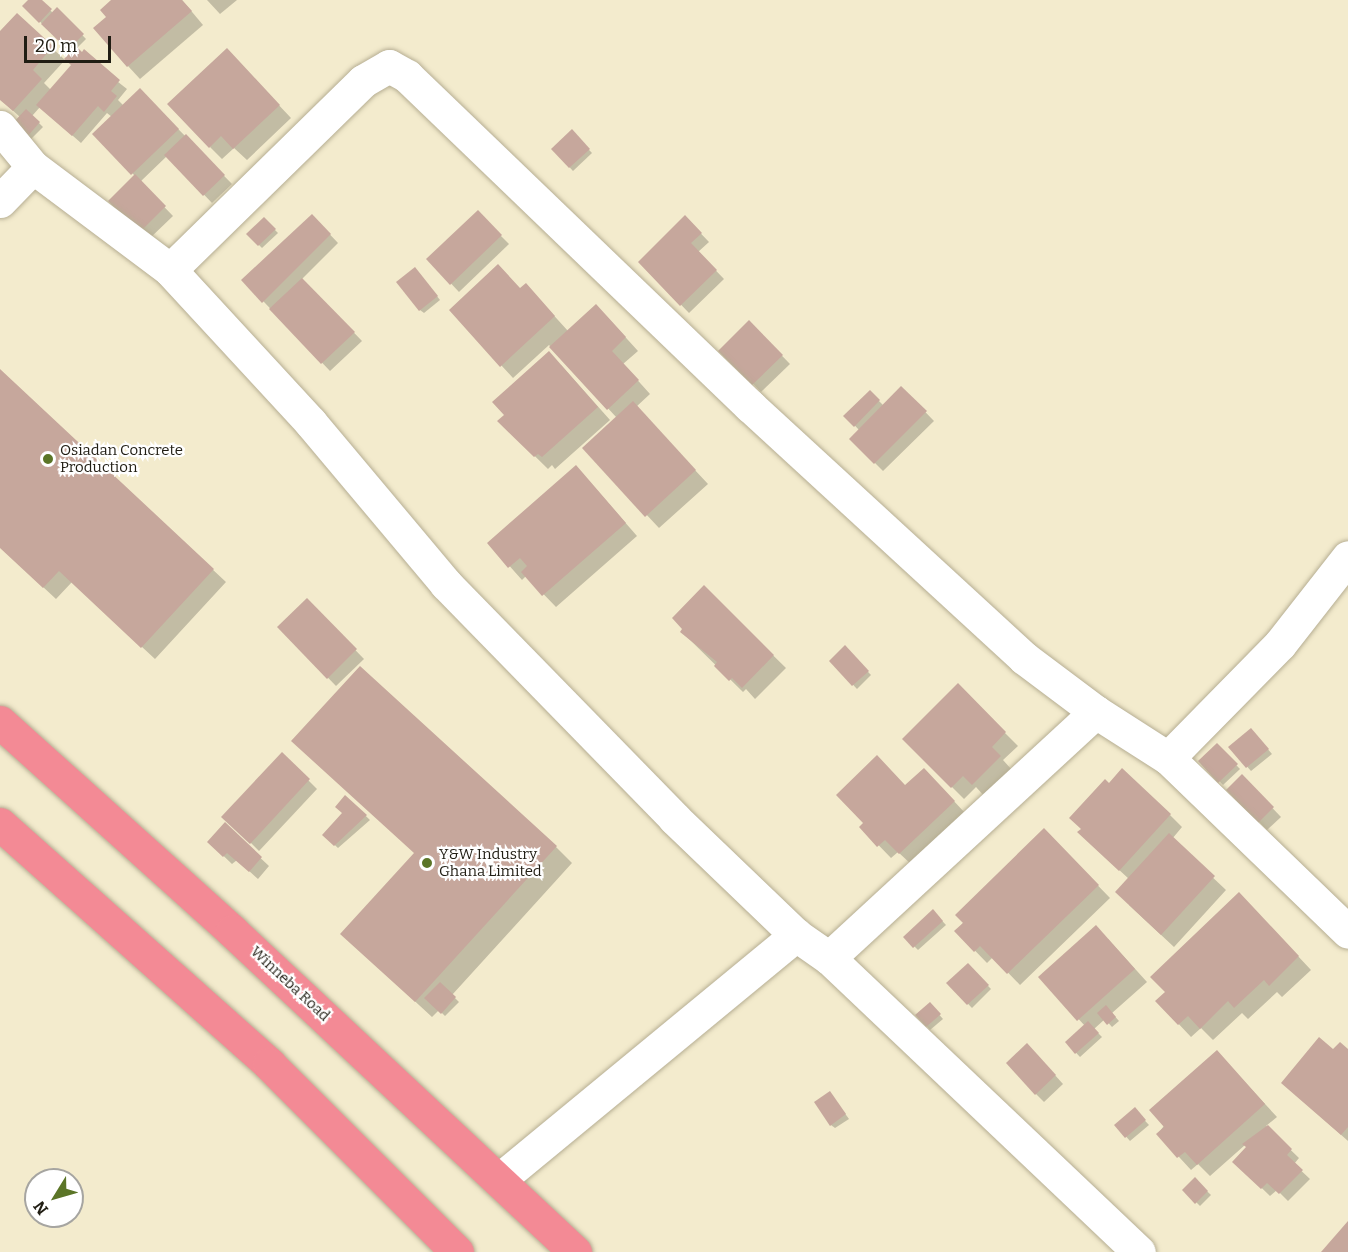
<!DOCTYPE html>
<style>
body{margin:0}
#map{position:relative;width:1348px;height:1252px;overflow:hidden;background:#f3ebcd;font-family:Bitter,serif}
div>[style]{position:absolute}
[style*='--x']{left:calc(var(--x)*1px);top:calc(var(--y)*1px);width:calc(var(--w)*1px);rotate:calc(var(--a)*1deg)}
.shadow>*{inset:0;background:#0003}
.building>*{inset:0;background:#c6a79c}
.roads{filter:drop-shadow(0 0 2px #b6ae93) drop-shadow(0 0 2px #b6ae93)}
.minor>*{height:33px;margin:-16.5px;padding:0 16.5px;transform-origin:16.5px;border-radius:16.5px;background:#fff}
.highway>*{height:33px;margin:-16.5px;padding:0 16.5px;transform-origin:16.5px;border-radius:16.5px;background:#f38a95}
.dots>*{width:16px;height:16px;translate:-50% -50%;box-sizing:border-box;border:3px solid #fff;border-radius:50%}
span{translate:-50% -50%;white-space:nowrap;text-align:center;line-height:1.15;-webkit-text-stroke:4.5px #fff;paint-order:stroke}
.poi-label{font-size:15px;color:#201d13}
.left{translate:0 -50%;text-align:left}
.street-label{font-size:15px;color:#201d13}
.north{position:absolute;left:24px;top:1168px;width:60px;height:60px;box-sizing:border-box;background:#fff;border:2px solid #a6a5a1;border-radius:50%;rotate:233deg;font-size:16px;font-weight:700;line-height:24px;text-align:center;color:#201d13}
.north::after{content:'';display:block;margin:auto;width:21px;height:27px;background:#5b7527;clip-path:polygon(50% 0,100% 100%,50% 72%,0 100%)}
.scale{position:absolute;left:24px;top:36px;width:87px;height:27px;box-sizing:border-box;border:3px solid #201d13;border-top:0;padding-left:8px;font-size:18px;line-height:21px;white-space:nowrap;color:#201d13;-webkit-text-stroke:4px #fff;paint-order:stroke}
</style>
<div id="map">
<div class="shadow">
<div style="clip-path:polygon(31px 0,40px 0,53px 13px,57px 9px,86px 39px,76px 49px,127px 89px,118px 100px,124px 106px,140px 90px,232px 184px,212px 203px,167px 156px,140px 182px,173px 216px,148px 240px,110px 201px,135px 176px,94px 134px,112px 117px,107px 113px,81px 143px,40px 107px,32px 116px,43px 127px,30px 140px,20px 117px,0 99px,0 33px,17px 15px,65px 60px,44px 83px,51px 90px,72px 66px,72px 53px,24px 6px)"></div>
<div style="clip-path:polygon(114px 0,182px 0,203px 25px,140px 79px,128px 66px,108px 17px)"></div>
<div style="clip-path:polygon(207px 0,237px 0,220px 14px)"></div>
<div style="clip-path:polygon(239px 63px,291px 118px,247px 160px,234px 148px,222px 159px,210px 147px)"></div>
<div style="clip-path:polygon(572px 132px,592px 153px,573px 171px,553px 149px)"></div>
<div style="clip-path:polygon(477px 212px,509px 244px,459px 292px,428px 259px)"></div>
<div style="clip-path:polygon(685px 217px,709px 242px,698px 252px,724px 279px,689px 313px,640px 262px)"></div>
<div style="clip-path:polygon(264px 219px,278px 233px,262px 248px,248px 234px)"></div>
<div style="clip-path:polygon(320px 224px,338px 243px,302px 279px,362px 341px,330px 371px,243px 280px)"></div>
<div style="clip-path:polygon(419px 273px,440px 300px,424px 313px,420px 310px)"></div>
<div style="clip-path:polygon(521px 290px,538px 298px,568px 331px,608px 318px,638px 351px,623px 364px,650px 394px,636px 407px,708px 484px,659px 528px,584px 448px,617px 418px,549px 345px,513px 378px,501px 365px)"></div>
<div style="clip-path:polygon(749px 322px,790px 364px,761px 392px,721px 351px)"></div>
<div style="clip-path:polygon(561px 365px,610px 420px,555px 469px,552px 465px,548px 469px,499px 421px)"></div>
<div style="clip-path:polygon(0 371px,226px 582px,155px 659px,72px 582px,56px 599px,0 547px)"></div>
<div style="clip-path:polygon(902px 388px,934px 421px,883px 471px,851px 439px,859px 430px,846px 416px,870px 392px,884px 406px)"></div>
<div style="clip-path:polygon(588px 480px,637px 536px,556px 607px,526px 576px,522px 580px,489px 543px)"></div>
<div style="clip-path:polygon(704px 588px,786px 668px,755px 699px,746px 689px,743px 692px,682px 632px)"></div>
<div style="clip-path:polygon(307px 600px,364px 659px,336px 686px,279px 627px)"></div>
<div style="clip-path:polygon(845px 648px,871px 675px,857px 689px,831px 661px)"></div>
<div style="clip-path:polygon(958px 686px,1018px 746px,1003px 760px,1012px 770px,985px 797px,976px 787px,964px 799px,904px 739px)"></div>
<div style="clip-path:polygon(1254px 733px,1272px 754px,1251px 771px,1230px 747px)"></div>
<div style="clip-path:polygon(1217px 745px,1240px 769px,1223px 785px,1200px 761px)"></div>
<div style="clip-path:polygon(282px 754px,317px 789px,259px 851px,224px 816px)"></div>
<div style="clip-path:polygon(1242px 776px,1281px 817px,1267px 830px,1228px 790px)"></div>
<div style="clip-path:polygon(936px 782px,966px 814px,912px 865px,898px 852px,891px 858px,861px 827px,906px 787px)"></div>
<div style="clip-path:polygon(346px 797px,370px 820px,338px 848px,324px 835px,343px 813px)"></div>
<div style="clip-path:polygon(1170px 815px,1182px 827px,1172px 839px,1226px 890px,1174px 947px,1129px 905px,1129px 879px,1092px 845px)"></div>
<div style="clip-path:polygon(225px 825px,269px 866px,258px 879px,237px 860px,232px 864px,209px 842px)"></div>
<div style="clip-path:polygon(1044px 830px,1110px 898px,1020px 985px,993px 957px,987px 963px,956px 931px)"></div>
<div style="clip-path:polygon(556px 847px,572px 863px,452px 995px,459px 1002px,445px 1016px,439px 1010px,432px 1017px,342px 934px,415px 854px)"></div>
<div style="clip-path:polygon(1251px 906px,1311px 970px,1282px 997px,1277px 992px,1248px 1019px,1242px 1013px,1213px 1040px,1201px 1028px,1191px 1037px,1157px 1001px)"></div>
<div style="clip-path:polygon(933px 911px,946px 925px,918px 950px,905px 937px)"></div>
<div style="clip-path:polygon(1108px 939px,1147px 982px,1112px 1013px,1119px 1021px,1112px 1027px,1105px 1019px,1094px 1029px,1102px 1037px,1080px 1057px,1067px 1043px,1085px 1026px,1040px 977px)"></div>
<div style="clip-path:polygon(968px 965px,991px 989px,972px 1008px,948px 983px)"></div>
<div style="clip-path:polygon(930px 1004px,943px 1019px,930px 1030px,917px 1015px)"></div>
<div style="clip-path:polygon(1348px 1051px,1348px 1141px,1283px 1083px,1333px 1052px)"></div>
<div style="clip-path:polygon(1217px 1052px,1277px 1117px,1266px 1126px,1299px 1158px,1294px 1164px,1310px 1179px,1288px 1201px,1277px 1190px,1270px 1196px,1235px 1162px,1248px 1148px,1245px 1145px,1210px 1176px,1198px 1164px,1191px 1170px,1158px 1134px)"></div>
<div style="clip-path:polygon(1035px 1053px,1063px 1084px,1044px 1102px,1036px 1094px)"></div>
<div style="clip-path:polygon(830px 1093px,849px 1119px,835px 1128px,831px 1125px)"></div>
<div style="clip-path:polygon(1134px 1109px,1149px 1125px,1130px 1141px,1116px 1125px)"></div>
<div style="clip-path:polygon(1195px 1180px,1211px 1195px,1200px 1206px,1184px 1190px)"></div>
</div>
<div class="building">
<div style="clip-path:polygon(28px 0,42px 0,52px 9px,39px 23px,22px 6px)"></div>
<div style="clip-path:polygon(111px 0,182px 0,192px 11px,127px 67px,93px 28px,106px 17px,100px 10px)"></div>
<div style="clip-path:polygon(57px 7px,84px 34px,68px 50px,41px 24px)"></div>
<div style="clip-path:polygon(17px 13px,53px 46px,33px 70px,42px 79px,13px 111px,0 100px,0 31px)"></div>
<div style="clip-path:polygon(76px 46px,82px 52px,84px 49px,120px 80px,111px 91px,117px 96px,104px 112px,98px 106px,72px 136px,36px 105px,71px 65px,64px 59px)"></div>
<div style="clip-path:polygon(227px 48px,280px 105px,233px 149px,221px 136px,209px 148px,167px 104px)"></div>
<div style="clip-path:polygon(140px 88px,179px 129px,131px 175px,92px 134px)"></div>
<div style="clip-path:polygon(26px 109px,40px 122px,26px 138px,11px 125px)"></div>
<div style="clip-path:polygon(572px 129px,590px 149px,569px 168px,551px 149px)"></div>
<div style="clip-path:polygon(186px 134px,225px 175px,203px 196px,164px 155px)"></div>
<div style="clip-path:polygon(135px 174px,166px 206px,139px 233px,108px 201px)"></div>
<div style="clip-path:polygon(478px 210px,502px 235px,450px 285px,426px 259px)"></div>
<div style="clip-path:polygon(312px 214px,331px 234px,262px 303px,241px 280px)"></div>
<div style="clip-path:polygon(685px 215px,702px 233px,691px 243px,717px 270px,680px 306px,638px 262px)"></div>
<div style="clip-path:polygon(264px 217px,276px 229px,258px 246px,246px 234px)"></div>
<div style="clip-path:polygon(498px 264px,520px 288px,526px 283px,555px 316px,500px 367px,449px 310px)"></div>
<div style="clip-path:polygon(415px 267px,438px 296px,419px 311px,396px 282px)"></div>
<div style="clip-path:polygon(302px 278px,355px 332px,321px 364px,269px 309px)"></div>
<div style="clip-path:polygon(596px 304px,626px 337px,612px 351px,639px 380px,607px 410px,549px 347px)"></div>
<div style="clip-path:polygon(749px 320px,783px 355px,752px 385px,718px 351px)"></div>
<div style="clip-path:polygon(549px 351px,598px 407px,542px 457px,538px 454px,534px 457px,497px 421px,504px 415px,492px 402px)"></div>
<div style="clip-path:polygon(0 369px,214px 569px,141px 648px,59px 571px,43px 588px,0 548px)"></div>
<div style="clip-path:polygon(901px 386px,927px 411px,874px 464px,849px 439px)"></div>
<div style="clip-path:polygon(870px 390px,880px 400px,854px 427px,843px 416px)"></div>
<div style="clip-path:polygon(633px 401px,696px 470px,645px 517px,582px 448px)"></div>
<div style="clip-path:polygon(576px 465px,626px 523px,542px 596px,521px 572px,527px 566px,520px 558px,508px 568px,487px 543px)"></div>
<div style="clip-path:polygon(704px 585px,774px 655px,742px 688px,732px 678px,729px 681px,714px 666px,717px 662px,680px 632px,682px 629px,672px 618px)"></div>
<div style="clip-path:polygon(307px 598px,357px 649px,327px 679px,277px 627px)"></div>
<div style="clip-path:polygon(845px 645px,869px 671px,852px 686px,829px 661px)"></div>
<div style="clip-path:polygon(360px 666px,557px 846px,415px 1002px,340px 934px,414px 853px,291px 741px)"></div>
<div style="clip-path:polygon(958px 683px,1006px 732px,992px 747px,1001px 756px,972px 785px,963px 776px,951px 788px,902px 739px)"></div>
<div style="clip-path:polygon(1251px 728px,1269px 749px,1246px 768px,1228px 747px)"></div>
<div style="clip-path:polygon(1217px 743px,1238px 764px,1218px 783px,1198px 761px)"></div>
<div style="clip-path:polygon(282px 752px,310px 779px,250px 844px,221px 817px)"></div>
<div style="clip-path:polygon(877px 755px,905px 785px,924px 768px,955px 801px,899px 854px,885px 840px,877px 847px,859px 827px,863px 823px,836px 795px)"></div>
<div style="clip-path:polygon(1122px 768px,1171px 814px,1119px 871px,1077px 832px,1081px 829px,1069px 818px,1105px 779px,1109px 783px)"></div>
<div style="clip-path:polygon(1242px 774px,1274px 807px,1258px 823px,1226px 790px)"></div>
<div style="clip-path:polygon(345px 795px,367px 815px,334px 846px,322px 835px,342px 813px,335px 807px)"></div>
<div style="clip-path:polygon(225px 822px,262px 857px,249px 872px,227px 853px,223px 857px,207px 842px)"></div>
<div style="clip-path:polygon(1044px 828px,1099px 885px,1007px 974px,980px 946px,974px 952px,954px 931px,963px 923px,955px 915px)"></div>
<div style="clip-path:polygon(1169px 833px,1215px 876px,1161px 935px,1115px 892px)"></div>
<div style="clip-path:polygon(1239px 892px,1299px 956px,1269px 986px,1264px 980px,1234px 1008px,1228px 1001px,1200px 1029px,1188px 1016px,1178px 1025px,1155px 1001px,1165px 992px,1150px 977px)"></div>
<div style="clip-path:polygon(933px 909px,943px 921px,913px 948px,903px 937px)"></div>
<div style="clip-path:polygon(1096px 925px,1135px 969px,1077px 1021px,1038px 977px)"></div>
<div style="clip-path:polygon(968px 963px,989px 985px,967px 1005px,946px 983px)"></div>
<div style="clip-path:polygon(440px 982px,456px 997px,441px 1014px,424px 998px)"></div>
<div style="clip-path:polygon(930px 1002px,941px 1014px,926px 1027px,915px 1015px)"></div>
<div style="clip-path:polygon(1106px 1005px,1116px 1017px,1107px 1025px,1097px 1013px)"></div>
<div style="clip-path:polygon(1088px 1021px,1099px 1033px,1075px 1054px,1065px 1042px)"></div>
<div style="clip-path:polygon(1319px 1037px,1333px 1049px,1340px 1042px,1348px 1049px,1348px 1127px,1341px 1135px,1281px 1083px)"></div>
<div style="clip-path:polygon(1027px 1043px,1056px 1075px,1035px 1095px,1006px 1063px)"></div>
<div style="clip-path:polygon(1217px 1050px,1265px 1104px,1197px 1165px,1185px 1152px,1177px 1158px,1156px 1134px,1164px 1127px,1149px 1110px)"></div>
<div style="clip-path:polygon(830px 1091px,846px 1114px,830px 1126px,814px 1102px)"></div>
<div style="clip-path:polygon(1135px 1107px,1146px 1120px,1125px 1138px,1114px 1125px)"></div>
<div style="clip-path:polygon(1268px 1125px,1292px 1149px,1287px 1155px,1303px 1170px,1279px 1194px,1267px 1183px,1261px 1189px,1232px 1162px,1246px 1147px,1242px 1144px)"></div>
<div style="clip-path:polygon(1195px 1177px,1208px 1191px,1195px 1204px,1182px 1190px)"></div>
<div style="clip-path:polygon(1348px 1221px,1348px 1252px,1321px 1252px)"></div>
</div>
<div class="roads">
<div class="minor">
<div style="--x:0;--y:127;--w:52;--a:50.5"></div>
<div style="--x:0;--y:201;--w:47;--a:-45.9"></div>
<div style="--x:33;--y:167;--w:171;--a:36.9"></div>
<div style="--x:170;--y:270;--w:208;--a:47.3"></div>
<div style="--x:311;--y:423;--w:210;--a:50"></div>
<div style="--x:446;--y:584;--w:327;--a:45.7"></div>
<div style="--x:674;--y:818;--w:169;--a:43.8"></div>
<div style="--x:796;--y:935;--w:40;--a:34.9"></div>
<div style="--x:829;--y:958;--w:427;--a:43.5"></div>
<div style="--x:170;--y:270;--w:270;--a:-44.4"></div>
<div style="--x:363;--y:81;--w:30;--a:-30"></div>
<div style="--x:389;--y:66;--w:21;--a:29"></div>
<div style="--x:407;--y:76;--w:476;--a:43.9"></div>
<div style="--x:750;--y:406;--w:372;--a:42.6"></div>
<div style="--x:1024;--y:658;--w:90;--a:36.9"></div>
<div style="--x:1096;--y:712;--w:85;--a:32.6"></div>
<div style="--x:1168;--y:758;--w:250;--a:44"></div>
<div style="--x:1168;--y:758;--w:160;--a:-45.5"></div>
<div style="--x:1280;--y:644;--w:110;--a:-52"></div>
<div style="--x:829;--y:958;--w:363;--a:-42.7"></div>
<div style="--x:500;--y:1179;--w:384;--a:-39.5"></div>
</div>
<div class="highway">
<div style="--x:0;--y:722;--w:312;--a:42"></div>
<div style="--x:232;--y:931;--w:470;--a:43.1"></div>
<div style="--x:0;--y:824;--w:361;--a:41.7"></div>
<div style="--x:269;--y:1064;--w:266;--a:45"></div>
</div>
</div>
<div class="dots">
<div style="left:48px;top:459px;background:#5b7527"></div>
<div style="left:427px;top:863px;background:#5b7527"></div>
</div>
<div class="poi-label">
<span class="left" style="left:60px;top:459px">Osiadan Concrete<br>Production</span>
<span class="left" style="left:439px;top:863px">Y&amp;W Industry<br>Ghana Limited</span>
</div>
<div class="street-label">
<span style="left:290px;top:984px;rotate:43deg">Winneba Road</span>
</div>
<div class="north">N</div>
<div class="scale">20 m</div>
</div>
